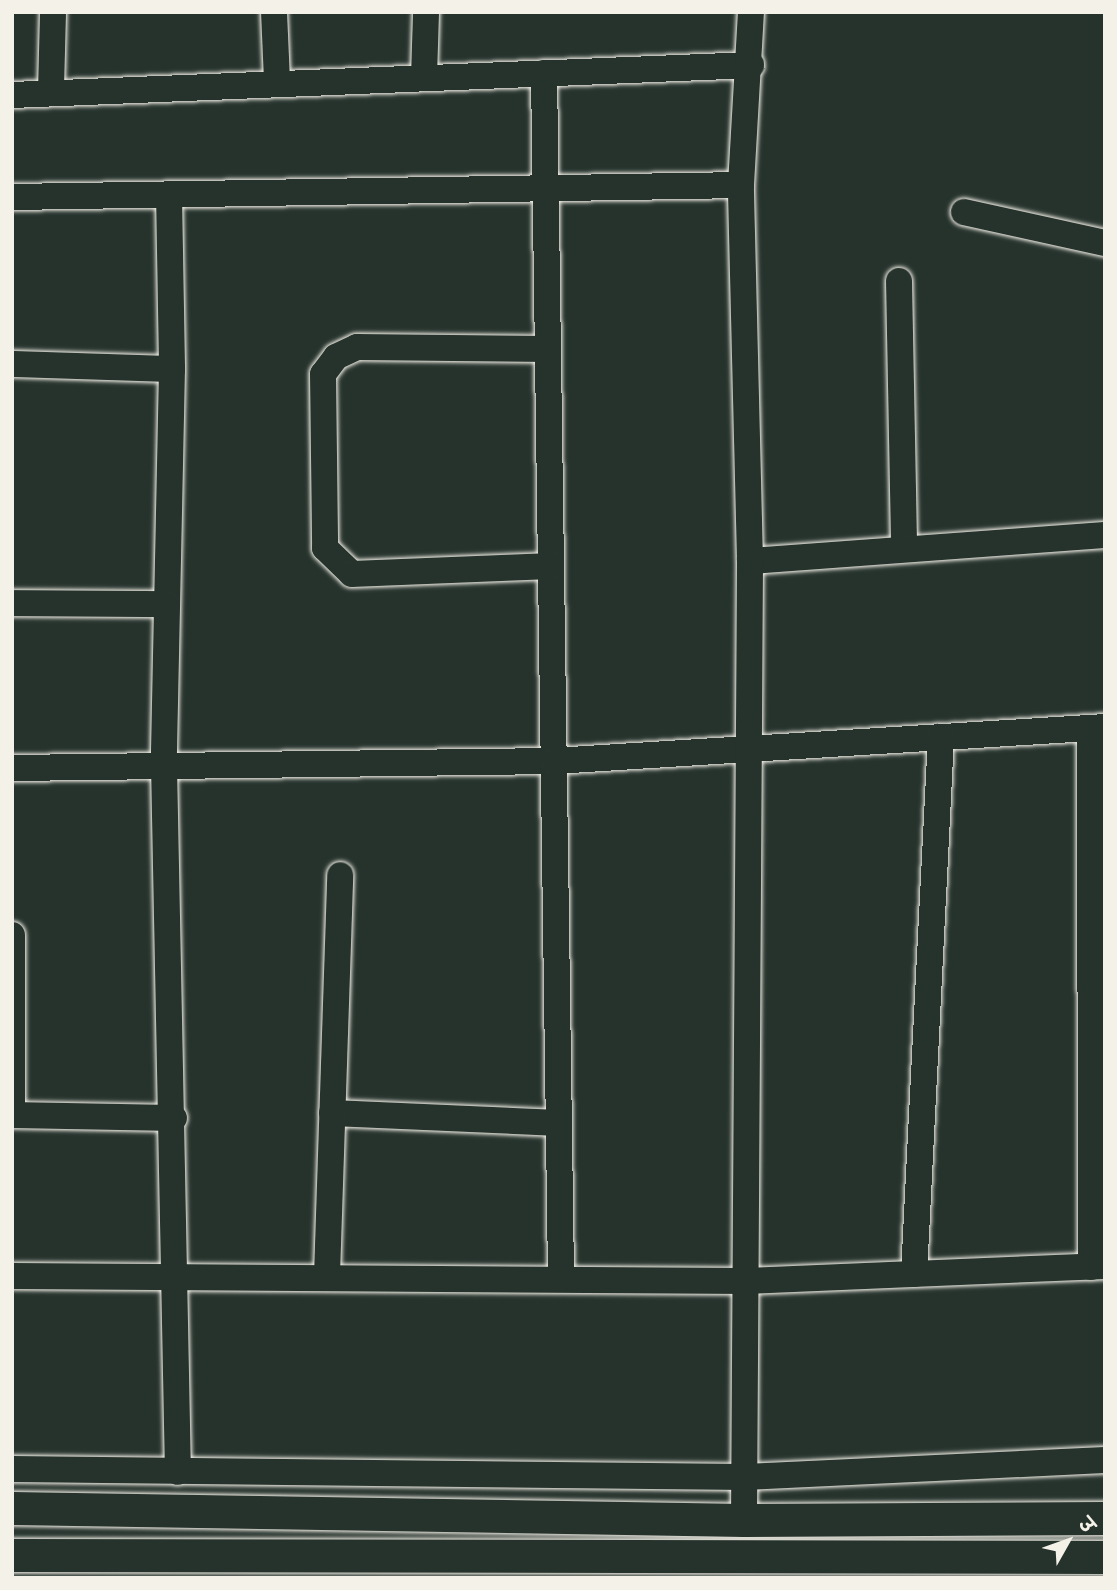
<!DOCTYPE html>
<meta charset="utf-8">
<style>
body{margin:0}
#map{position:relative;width:1117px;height:1590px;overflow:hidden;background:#26332d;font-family:"Gochi Hand","Playpen Sans Deva",sans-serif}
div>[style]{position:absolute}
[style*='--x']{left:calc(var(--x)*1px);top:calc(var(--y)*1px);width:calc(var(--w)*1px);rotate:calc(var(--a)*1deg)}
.roads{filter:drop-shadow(0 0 2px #f4f1e8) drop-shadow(0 0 2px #f4f1e8)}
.minor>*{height:26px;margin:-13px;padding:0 13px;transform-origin:13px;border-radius:13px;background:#26332d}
.major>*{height:33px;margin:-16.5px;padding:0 16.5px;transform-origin:16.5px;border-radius:16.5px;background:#26332d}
span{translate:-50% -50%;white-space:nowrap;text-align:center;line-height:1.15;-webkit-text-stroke:7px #26332d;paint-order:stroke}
.frame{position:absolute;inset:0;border:14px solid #f4f1e8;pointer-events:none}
.north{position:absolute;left:1033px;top:1506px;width:70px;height:70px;-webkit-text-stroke:5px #26332d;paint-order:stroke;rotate:50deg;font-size:19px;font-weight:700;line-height:28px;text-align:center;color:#f4f1e8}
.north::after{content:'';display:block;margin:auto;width:24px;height:32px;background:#f4f1e8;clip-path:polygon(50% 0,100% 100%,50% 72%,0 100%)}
</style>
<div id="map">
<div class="roads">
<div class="minor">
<div style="--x:274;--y:12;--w:70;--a:87.5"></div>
<div style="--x:544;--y:73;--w:1205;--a:89.19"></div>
<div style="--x:424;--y:77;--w:65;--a:-88.2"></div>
<div style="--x:51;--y:90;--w:78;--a:-88.5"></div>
<div style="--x:12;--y:95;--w:740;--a:-2.32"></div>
<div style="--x:169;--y:194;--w:175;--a:89"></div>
<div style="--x:172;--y:369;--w:396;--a:91.2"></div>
<div style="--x:164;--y:765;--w:707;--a:88.87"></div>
<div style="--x:12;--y:197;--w:729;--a:-0.94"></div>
<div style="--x:964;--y:212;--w:144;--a:12.4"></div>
<div style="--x:899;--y:281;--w:268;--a:88.9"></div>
<div style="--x:548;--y:349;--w:191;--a:-179.4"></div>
<div style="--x:357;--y:347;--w:23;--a:155"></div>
<div style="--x:336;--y:357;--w:21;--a:127"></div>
<div style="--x:323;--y:374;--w:174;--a:89.3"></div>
<div style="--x:325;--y:548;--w:37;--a:44"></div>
<div style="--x:352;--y:574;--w:199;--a:-2.3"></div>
<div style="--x:12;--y:364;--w:160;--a:1.8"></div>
<div style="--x:750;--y:561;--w:356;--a:-4.2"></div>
<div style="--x:12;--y:603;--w:154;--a:0.4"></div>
<div style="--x:1090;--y:728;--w:539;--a:89.89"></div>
<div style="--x:12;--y:768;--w:542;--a:-0.74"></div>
<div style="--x:554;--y:761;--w:552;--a:-3.53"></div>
<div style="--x:12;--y:935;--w:176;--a:90"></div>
<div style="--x:332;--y:1113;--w:227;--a:2.5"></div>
<div style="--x:12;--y:1115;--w:162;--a:1.1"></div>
<div style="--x:914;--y:1274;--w:538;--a:-87.12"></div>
<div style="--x:327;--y:1275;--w:400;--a:-88.1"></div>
<div style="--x:12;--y:1276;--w:734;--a:0.39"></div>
<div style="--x:746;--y:1281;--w:359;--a:-2.4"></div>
<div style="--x:12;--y:1469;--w:733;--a:0.63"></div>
<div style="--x:745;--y:1477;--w:360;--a:-2.7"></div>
<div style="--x:744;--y:1520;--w:959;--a:-89.64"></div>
<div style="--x:750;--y:561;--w:376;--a:-91.4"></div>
<div style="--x:741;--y:185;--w:173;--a:-86.7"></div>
</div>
<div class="major">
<div style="--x:12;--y:1508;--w:732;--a:0.94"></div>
<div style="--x:744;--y:1520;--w:361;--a:-0.3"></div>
<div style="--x:12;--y:1555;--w:1093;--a:0.1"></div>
</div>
</div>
<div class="frame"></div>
<div class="north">उ</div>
</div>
